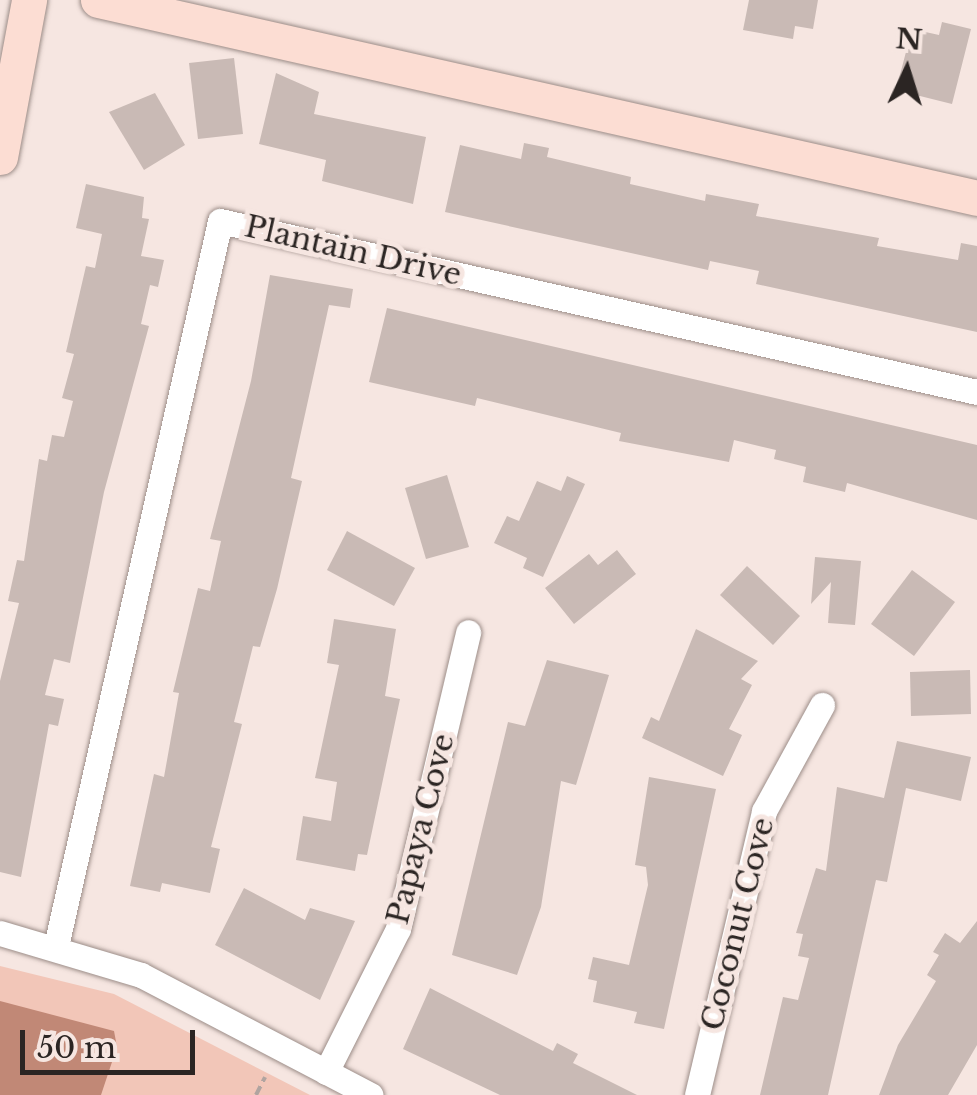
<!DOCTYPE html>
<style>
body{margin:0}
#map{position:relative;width:977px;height:1095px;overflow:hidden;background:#f6e6e1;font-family:"Libre Baskerville",serif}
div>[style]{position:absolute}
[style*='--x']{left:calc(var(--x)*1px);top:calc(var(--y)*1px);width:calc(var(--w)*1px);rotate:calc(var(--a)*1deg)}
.green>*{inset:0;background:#f2c6b8}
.water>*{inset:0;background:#c18876}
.building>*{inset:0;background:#c9bab5}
.path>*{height:4px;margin-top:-2px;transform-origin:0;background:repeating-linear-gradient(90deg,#b0a4a0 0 10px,transparent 0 15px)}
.roads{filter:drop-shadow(0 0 2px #9c8d88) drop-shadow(0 0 2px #9c8d88)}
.street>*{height:25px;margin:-12.5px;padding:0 12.5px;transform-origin:12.5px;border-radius:12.5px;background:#fff}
.secondary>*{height:35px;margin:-17.5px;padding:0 17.5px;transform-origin:17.5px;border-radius:17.5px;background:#fcddd3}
span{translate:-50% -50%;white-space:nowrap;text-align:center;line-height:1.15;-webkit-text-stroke:10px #f6e6e1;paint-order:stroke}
.street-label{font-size:30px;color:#2b2523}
.north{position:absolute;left:857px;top:20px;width:100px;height:100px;-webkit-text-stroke:8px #f6e6e1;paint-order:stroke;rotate:4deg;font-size:28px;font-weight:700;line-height:40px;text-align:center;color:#2b2523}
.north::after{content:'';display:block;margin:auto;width:35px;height:45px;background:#2b2523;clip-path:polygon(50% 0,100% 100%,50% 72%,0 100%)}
.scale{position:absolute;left:20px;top:1030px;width:175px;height:45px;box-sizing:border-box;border:5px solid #2b2523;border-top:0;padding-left:12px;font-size:30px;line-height:35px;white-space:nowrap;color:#2b2523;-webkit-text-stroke:8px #f6e6e1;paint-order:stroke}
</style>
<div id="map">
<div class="green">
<div style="clip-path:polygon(0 966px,114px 994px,310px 1095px,0 1095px)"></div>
</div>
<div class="water">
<div style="clip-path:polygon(0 1001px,114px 1031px,117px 1047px,101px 1095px,0 1095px)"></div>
</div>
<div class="building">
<div style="clip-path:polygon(749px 0,818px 0,813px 29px,795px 26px,793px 39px,743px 30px)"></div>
<div style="clip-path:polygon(942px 22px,971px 29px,952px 104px,896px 90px,912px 29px,939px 35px)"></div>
<div style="clip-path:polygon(234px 58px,243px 134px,198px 139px,189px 63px)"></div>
<div style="clip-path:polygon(276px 73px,319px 92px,314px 114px,426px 137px,413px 204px,322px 181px,326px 160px,259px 144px)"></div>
<div style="clip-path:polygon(155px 93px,185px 145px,144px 170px,109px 112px)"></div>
<div style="clip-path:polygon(524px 143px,549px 148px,547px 157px,631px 177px,630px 184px,705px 201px,706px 194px,759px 204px,756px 216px,879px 238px,877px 246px,958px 260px,961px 243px,977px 246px,977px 332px,756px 284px,759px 271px,710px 261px,708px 270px,445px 212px,460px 145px,521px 159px)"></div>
<div style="clip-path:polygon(86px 184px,144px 197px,142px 218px,149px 219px,141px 256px,164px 260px,158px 287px,150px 285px,141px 324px,149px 326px,104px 492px,70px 663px,54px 659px,45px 695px,64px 699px,58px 726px,49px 724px,21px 877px,0 872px,0 681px,19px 603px,8px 601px,17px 560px,24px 561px,39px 459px,47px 461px,52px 435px,64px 437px,73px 401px,62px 398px,74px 354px,66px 352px,86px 266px,95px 268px,102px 234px,76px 228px)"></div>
<div style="clip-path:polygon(270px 275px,353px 289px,350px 308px,329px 305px,291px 478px,302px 481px,277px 589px,260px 647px,253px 646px,234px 722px,242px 724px,211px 847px,220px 849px,210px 893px,162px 883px,160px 892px,130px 886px,154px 774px,164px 777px,179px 693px,173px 692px,198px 588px,210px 591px,221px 541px,210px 539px,251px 381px)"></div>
<div style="clip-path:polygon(387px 308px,977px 445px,977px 520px,847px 483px,845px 492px,803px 482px,806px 467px,774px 459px,776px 450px,734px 440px,729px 462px,619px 441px,621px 433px,477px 398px,475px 406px,369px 382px)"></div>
<div style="clip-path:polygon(447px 475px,469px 547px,426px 559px,405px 488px)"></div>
<div style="clip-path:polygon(567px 476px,585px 484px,543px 577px,523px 568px,527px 558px,494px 543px,507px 516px,519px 521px,537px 481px,561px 491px)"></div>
<div style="clip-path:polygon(347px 531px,415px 568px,394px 606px,327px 570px)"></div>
<div style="clip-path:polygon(617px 550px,636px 574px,574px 624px,545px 588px,589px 554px,598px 565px)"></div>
<div style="clip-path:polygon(815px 557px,861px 561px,855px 625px,828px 623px,831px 582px,811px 604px)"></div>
<div style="clip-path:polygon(747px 566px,800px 616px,773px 645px,720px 595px)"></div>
<div style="clip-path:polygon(912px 570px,955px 602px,914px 656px,871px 624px)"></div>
<div style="clip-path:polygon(334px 619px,396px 629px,385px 696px,400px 699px,367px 855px,358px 854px,355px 871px,296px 860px,303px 816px,331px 821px,337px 782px,315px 778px,339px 665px,327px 663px)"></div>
<div style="clip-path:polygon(696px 629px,758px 661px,741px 679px,752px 685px,729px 729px,742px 735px,723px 776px,642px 738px,651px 717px,659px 721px)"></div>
<div style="clip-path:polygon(547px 660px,609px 675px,576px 785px,561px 781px,541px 907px,517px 975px,452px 955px,508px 722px,525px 726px)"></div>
<div style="clip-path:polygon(970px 670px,971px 714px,911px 716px,910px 672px)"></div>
<div style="clip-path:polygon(897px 741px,971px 757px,961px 801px,906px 788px,887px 882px,876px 880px,828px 1095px,760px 1095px,783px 997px,798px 1000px,809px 958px,798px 956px,803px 934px,796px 933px,816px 868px,826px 871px,837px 787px,884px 798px)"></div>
<div style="clip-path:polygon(649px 777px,716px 789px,664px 1029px,634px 1023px,637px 1012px,593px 1002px,597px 981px,588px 979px,593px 957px,629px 965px,648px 885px,646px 867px,635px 865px)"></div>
<div style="clip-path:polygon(244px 888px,305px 920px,310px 908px,355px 921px,320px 1000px,215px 945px)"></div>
<div style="clip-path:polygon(977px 921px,977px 1045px,948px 1095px,879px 1095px,898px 1045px,936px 981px,927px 975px,939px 955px,933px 952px,945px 933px,960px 943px)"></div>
<div style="clip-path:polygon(430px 988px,553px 1051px,557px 1043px,578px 1054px,573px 1063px,637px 1095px,500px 1095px,403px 1049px)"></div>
</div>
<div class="path">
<div style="--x:256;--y:1095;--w:20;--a:-63"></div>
</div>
<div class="roads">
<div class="street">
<div style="--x:0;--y:933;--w:147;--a:16.6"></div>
<div style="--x:141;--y:975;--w:259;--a:27.6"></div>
<div style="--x:56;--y:946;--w:743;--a:-77.25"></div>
<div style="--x:220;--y:221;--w:776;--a:12.73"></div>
<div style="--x:326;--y:1072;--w:160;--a:-63.3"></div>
<div style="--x:398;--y:929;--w:305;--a:-76.7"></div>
<div style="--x:697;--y:1095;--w:292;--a:-76.7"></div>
<div style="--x:764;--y:811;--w:121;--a:-61.3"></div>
</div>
<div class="secondary">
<div style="--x:98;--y:0;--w:901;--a:12.69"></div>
<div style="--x:0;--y:157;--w:160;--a:-79.5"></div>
</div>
</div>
<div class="street-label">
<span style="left:353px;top:251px;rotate:13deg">Plantain Drive</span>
<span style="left:421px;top:829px;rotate:-76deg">Papaya Cove</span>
<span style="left:738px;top:924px;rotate:-76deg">Coconut Cove</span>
</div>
<div class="north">N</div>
<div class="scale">50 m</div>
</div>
